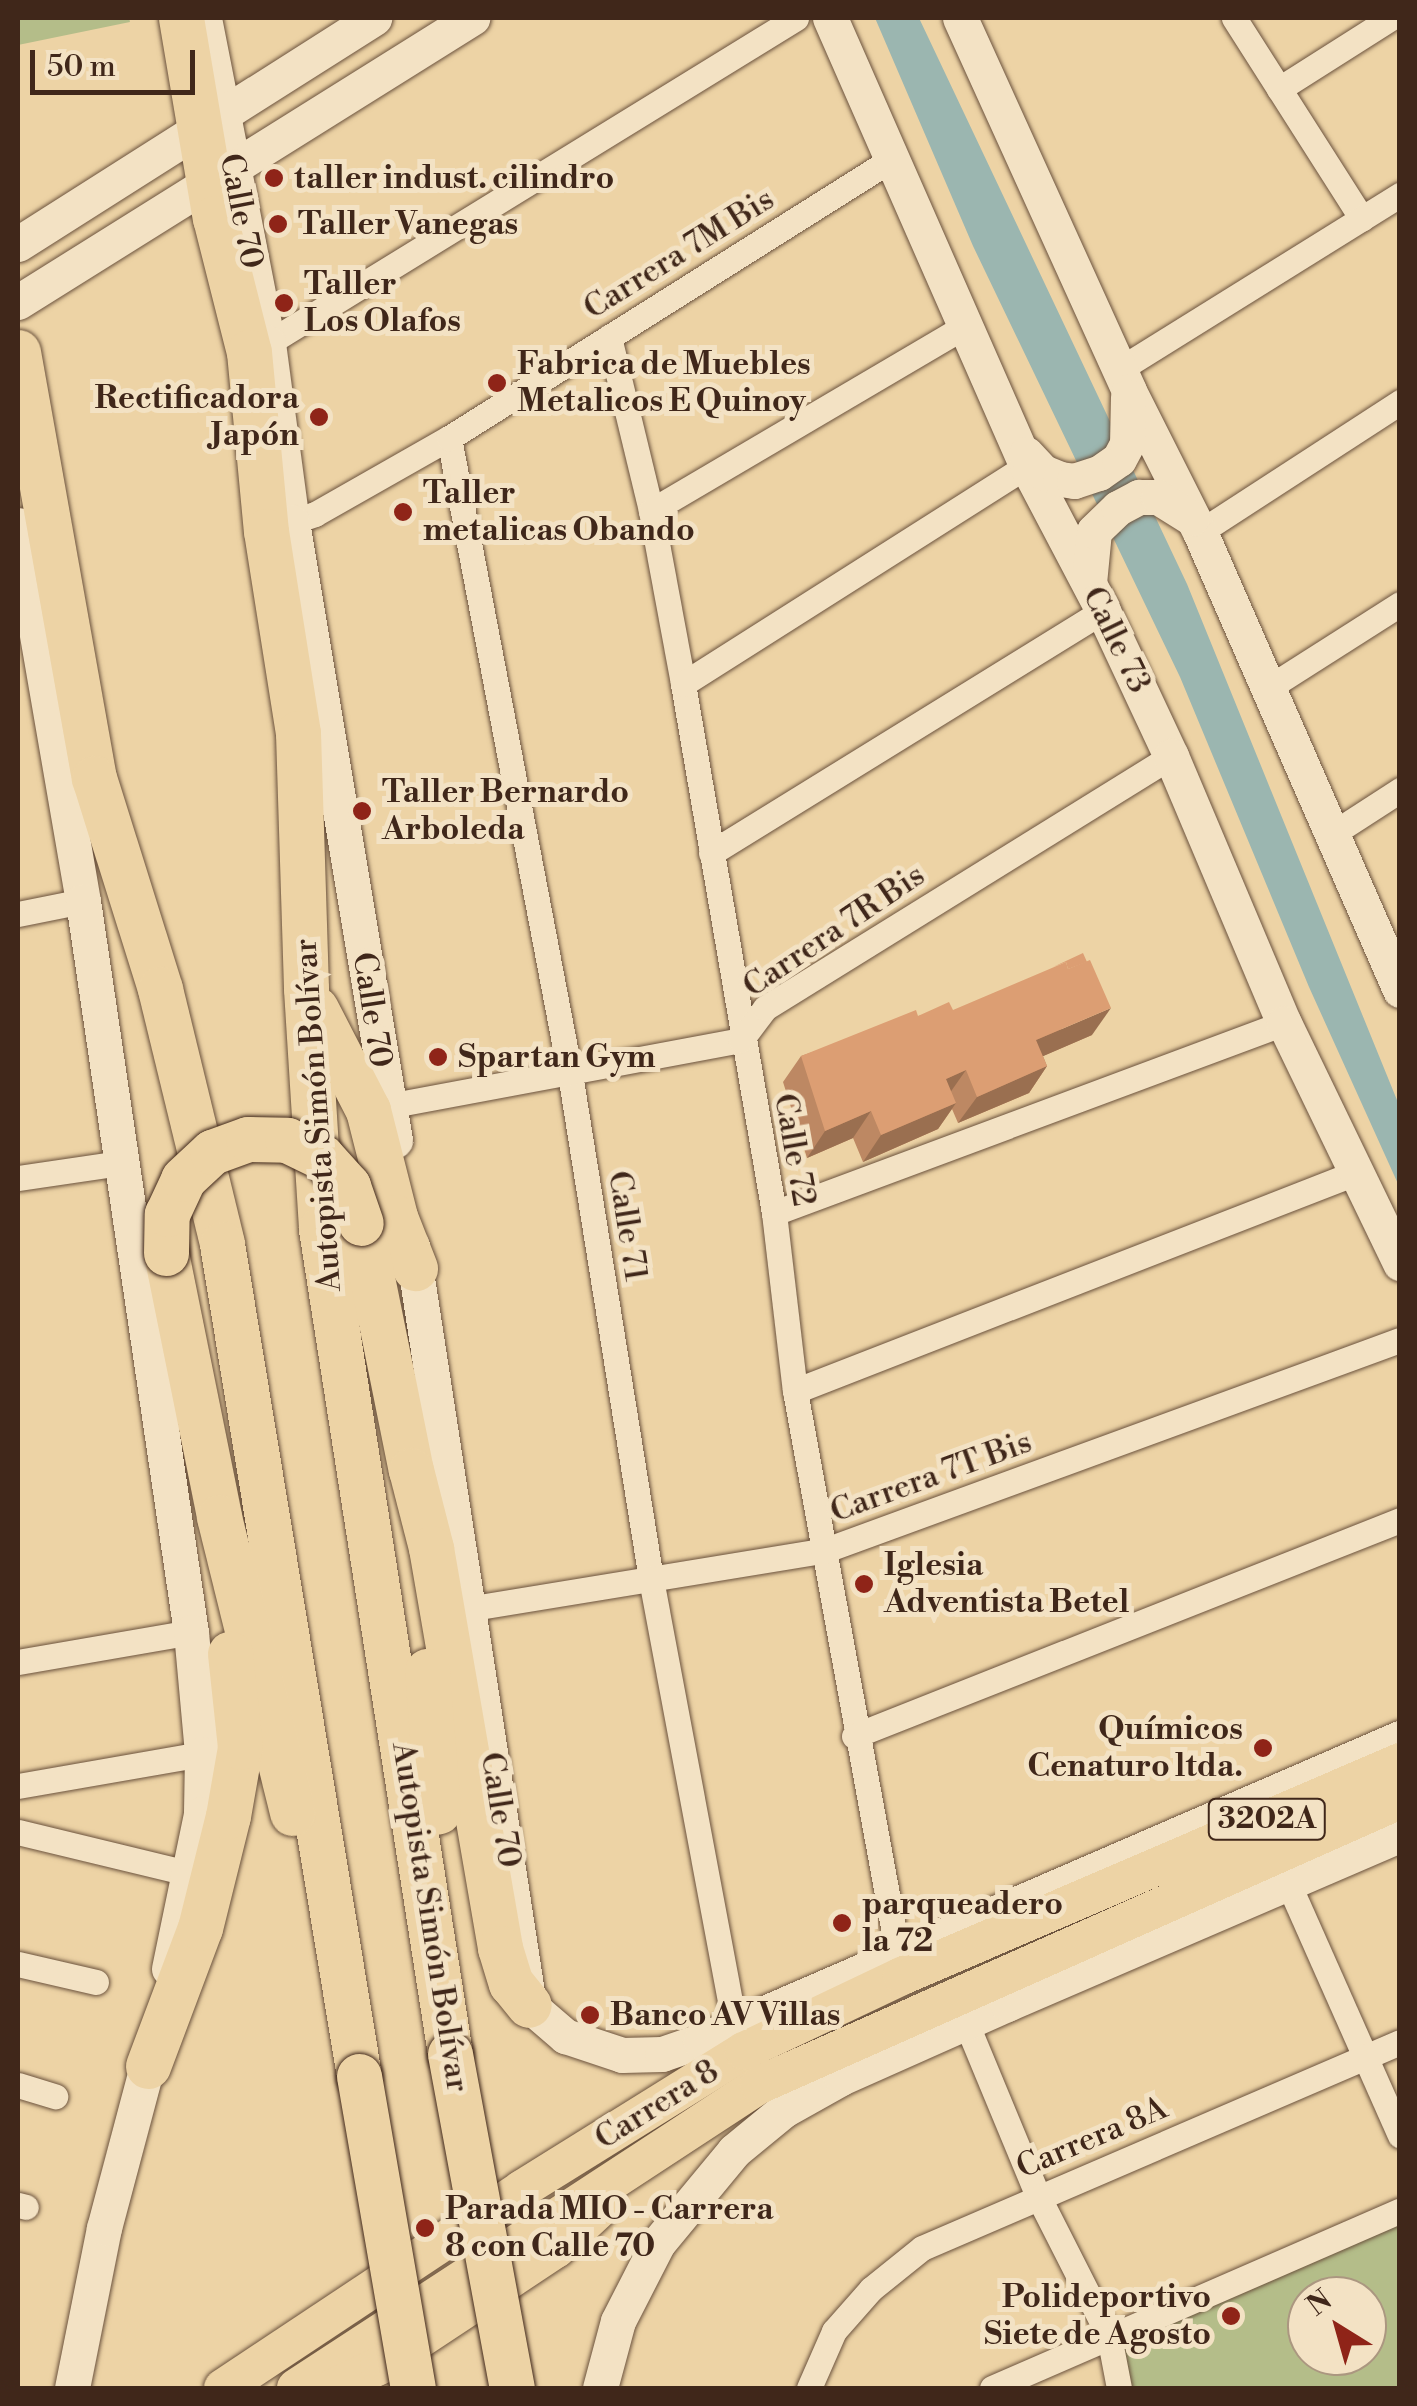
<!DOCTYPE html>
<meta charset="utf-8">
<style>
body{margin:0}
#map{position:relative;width:1417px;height:2406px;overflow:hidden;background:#edd3a5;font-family:"Libre Bodoni",serif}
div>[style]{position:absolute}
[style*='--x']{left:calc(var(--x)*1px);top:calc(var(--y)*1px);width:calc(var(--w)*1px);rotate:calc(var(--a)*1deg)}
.green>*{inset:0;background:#b4bd89}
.water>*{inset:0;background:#9bb6b0}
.roads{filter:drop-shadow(0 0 2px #6b523d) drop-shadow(0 0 2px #6b523d)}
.street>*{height:25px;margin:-12.5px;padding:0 12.5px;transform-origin:12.5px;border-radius:12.5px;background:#f3e2c4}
.secondary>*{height:35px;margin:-17.5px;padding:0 17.5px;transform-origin:17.5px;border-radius:17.5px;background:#f3e2c4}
.primary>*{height:38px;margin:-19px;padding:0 19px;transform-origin:19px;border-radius:19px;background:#edd3a5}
.highway>*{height:45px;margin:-22.5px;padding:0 22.5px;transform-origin:22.5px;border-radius:22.5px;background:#edd3a5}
.bridges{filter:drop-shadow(0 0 2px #40271a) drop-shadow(0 0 2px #40271a)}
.highway-bridge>*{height:45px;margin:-22.5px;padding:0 22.5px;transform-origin:22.5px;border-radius:22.5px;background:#edd3a5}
.wall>*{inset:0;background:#bd8863}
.shaded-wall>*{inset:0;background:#9a6f50}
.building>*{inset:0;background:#dc9e73}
.dots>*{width:28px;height:28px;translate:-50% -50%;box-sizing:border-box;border:5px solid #f3e2c4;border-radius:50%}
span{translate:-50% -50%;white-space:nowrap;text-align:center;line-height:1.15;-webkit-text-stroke:10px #f3e2c4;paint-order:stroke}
.shield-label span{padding:2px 8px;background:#f3e2c4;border:2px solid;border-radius:8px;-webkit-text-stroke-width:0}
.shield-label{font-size:30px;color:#40271a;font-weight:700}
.poi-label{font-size:32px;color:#40271a;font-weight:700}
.left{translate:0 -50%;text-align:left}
.right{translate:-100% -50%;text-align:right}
.street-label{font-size:32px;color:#40271a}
.frame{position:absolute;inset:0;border:20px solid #40271a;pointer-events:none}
.north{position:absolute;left:1287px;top:2276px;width:100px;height:100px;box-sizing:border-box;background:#f3e2c4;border:2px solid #ab9780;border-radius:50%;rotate:323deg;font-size:28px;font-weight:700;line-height:40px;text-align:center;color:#40271a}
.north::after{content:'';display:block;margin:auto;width:35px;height:45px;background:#8f2418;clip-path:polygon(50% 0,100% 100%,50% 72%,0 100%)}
.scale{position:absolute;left:30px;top:50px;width:165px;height:45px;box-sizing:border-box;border:5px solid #40271a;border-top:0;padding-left:12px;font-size:30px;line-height:35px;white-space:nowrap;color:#40271a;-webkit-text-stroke:8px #f3e2c4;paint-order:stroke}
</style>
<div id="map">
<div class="green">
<div style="clip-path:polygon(18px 18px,129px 18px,130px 22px,18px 45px)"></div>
<div style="clip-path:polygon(evenodd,1399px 2211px,1399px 2388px,1119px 2388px,1109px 2336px,1399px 2211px,1307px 2296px,1367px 2296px,1367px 2356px,1307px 2356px,1307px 2296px)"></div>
</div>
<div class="water">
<div style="clip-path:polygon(875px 18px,919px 18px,1187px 584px,1399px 1105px,1399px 1186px,1309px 987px,1180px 677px,973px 246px)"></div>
</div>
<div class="roads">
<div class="street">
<div style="--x:1234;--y:18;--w:238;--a:57.5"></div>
<div style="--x:1279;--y:89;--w:133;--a:-32.4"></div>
<div style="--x:609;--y:337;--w:179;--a:76.4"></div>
<div style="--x:651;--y:511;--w:176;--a:79.5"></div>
<div style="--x:683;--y:684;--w:537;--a:80.24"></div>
<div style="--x:774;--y:1213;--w:179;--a:83.3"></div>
<div style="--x:795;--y:1391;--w:590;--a:79.64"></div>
<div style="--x:268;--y:343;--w:620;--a:-31.61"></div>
<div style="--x:1120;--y:369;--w:330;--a:-31.9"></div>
<div style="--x:449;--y:438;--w:647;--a:79.23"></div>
<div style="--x:570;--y:1074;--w:511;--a:80.89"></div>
<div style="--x:651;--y:1579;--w:455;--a:79.4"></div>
<div style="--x:651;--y:511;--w:364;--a:-30.5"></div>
<div style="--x:292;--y:522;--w:24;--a:-19"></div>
<div style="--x:315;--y:514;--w:154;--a:-29.6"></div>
<div style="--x:449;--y:438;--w:524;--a:-32.2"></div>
<div style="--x:1200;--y:532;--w:239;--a:-33"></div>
<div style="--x:683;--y:684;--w:407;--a:-32.4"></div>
<div style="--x:1268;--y:688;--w:156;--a:-32.5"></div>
<div style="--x:1329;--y:836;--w:85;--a:-32.9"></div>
<div style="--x:711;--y:853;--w:461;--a:-31.7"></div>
<div style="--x:18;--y:914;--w:66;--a:-11.3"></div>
<div style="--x:388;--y:1106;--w:359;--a:-10.6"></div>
<div style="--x:741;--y:1040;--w:40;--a:-53"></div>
<div style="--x:765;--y:1008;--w:478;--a:-31.8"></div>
<div style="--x:18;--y:1178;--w:102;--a:-8.4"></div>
<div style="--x:774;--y:1213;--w:544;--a:-20.43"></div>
<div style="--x:795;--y:1391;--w:601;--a:-21.27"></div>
<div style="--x:467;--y:1609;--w:361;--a:-9.3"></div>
<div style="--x:823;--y:1551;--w:614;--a:-20.09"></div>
<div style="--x:18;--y:1662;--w:176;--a:-9.8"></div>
<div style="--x:854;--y:1736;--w:587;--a:-21.58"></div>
<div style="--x:18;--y:1786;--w:187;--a:-9.9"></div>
<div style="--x:18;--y:1832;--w:175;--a:13.6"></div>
<div style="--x:1289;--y:1885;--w:274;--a:66.1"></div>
<div style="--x:18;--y:1964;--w:80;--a:13"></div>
<div style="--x:960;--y:2008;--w:204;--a:67.5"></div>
<div style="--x:1038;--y:2196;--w:157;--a:63.1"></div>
<div style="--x:1109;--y:2336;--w:53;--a:79.1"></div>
<div style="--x:18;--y:2085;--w:39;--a:17"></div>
<div style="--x:18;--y:2205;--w:8;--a:14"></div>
<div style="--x:809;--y:2388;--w:62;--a:-66.3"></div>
<div style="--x:834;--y:2331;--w:56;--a:-48.6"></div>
<div style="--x:871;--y:2289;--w:65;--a:-38.8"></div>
<div style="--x:922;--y:2248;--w:520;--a:-23.31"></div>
<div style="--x:992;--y:2388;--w:445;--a:-23.5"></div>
</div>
<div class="secondary">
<div style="--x:204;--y:18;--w:331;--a:78.9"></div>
<div style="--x:268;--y:343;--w:181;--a:82.4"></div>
<div style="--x:292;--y:522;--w:627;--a:80.54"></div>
<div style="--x:830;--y:18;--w:489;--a:66.3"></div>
<div style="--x:1027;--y:466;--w:164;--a:62.3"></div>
<div style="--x:1103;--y:611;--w:160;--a:64.9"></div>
<div style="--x:1171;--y:756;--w:290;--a:67.1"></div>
<div style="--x:1284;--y:1023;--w:267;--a:64.2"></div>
<div style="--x:960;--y:18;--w:409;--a:65.6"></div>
<div style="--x:1129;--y:391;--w:158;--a:63.3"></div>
<div style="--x:1200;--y:532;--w:500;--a:66.4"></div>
<div style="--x:18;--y:244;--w:422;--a:-32.4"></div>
<div style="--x:18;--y:302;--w:536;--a:-32.03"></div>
<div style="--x:1026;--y:454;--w:25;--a:47"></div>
<div style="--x:1043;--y:472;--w:18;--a:22"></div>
<div style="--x:1060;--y:479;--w:14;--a:8"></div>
<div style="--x:1074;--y:481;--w:26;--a:-18"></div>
<div style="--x:1099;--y:473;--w:24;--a:-35"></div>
<div style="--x:1119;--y:459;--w:17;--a:-62"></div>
<div style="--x:1127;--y:444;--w:47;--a:-88.8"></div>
<div style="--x:18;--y:525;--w:382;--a:80.2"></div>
<div style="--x:83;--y:901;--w:739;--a:81.6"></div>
<div style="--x:191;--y:1632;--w:122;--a:84.8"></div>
<div style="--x:202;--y:1754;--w:60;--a:91"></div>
<div style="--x:201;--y:1814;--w:158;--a:101.7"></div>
<div style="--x:1089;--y:583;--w:52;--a:-84.5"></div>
<div style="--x:1094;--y:531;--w:33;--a:-44"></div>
<div style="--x:1118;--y:508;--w:24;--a:-28"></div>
<div style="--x:1139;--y:497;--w:19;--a:0"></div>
<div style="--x:1158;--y:497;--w:40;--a:32"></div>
<div style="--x:412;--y:1246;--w:768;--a:81.24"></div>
<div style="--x:529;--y:2005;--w:48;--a:40.7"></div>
<div style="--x:565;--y:2036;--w:60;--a:18.4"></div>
<div style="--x:622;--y:2055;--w:40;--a:-1.4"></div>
<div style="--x:662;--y:2054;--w:40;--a:-18.9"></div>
<div style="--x:700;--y:2041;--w:763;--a:-23.41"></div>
<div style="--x:72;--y:2388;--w:163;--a:-78.7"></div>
<div style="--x:104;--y:2228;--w:190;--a:-75.1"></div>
<div style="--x:600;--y:2388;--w:69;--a:-75"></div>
<div style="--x:618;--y:2321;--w:88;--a:-62.9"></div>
<div style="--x:658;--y:2243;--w:119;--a:-50.4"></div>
<div style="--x:734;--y:2151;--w:65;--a:-39.4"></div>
<div style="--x:784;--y:2110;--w:65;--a:-29.3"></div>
<div style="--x:841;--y:2078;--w:182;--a:-24"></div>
<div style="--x:1007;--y:2004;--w:428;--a:-23.3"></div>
</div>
<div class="primary">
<div style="--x:223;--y:2388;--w:359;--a:-33.6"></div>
<div style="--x:522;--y:2189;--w:261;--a:-31.9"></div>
<div style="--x:744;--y:2051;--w:175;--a:-25.4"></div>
<div style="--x:902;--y:1976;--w:542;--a:-23.25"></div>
<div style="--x:296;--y:2388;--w:553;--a:-33.2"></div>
<div style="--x:759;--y:2085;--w:702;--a:-23.97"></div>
<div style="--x:333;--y:2388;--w:51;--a:-25.6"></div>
<div style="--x:379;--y:2366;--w:212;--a:-33.5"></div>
<div style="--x:556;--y:2249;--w:59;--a:-42.9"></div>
</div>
<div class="highway">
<div style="--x:181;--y:18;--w:203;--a:80.4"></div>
<div style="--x:215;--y:218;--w:138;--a:75.8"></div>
<div style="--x:249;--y:352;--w:180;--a:84.6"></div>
<div style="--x:266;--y:531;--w:205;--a:81"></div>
<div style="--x:298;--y:733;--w:256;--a:88.2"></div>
<div style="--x:306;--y:989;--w:240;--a:86.4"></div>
<div style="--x:321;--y:1229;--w:835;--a:81.11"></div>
<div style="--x:18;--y:352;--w:433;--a:79.9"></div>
<div style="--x:94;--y:778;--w:221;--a:72.6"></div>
<div style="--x:160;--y:989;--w:262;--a:76.3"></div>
<div style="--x:222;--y:1244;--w:843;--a:80.65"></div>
<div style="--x:316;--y:1009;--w:114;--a:62.8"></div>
<div style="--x:368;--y:1110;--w:110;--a:75.8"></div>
<div style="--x:395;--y:1217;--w:55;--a:68.6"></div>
<div style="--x:361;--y:1223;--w:252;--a:78.6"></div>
<div style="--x:411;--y:1470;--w:81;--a:75.6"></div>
<div style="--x:431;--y:1548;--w:406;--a:80.2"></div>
<div style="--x:500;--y:1948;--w:37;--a:73"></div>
<div style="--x:511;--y:1983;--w:28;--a:51"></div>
<div style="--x:166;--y:1253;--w:269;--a:78.6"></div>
<div style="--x:219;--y:1517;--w:305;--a:76.1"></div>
<div style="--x:427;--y:1671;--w:141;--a:85.5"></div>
<div style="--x:148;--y:2066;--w:147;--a:-69.4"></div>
<div style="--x:200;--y:1928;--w:115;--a:-76"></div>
<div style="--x:228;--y:1816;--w:70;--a:-80.1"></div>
<div style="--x:240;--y:1747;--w:94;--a:-96.1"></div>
</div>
</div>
<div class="bridges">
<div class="highway-bridge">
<div style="--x:166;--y:1253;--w:39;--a:-89"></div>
<div style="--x:167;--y:1214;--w:38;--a:-65"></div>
<div style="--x:183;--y:1179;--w:40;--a:-43"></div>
<div style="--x:212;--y:1152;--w:38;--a:-20"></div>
<div style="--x:248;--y:1139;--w:39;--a:1"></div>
<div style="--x:287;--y:1140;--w:39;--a:26"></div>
<div style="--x:322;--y:1157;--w:39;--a:48"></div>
<div style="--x:348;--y:1186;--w:39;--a:71"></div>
<div style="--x:450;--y:2054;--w:340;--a:79.5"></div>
<div style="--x:359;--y:2076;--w:317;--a:80.2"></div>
</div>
</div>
<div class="wall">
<div style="clip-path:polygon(953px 1010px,1092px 1035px,1043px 1056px,1047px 1066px,1029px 1093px,958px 1123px,952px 1109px,938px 1129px,863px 1162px,853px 1138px,807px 1158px,783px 1082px,801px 1056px,918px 1016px)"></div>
</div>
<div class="shaded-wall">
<div style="clip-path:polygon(1111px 1008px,1092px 1035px,1018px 1067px,1036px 1040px)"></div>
<div style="clip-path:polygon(1047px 1066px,1029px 1093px,958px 1123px,977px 1097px)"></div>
<div style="clip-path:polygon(966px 1070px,947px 1097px,946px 1079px)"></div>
<div style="clip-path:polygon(956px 1103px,938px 1129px,863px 1162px,881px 1135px)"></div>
<div style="clip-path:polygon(871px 1111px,853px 1138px,807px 1158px,825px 1131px)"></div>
</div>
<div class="building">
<div style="clip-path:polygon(1083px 953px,1087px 962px,1068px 969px,1066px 962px,1053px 967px)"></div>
<div style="clip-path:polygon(1090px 960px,1111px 1008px,1036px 1040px,1047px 1066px,977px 1097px,966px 1070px,946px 1079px,956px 1103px,881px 1135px,871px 1111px,825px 1131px,801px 1056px,916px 1010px,918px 1016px,949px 1002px,953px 1010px,1066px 962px,1068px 969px)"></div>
</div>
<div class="dots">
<div style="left:274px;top:178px;background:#8f2418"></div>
<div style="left:278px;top:224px;background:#8f2418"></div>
<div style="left:284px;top:303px;background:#8f2418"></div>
<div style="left:497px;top:383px;background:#8f2418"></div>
<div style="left:319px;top:417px;background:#8f2418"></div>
<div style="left:403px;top:512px;background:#8f2418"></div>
<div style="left:362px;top:811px;background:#8f2418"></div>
<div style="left:438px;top:1057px;background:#8f2418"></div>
<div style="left:864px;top:1584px;background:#8f2418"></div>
<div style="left:1263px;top:1748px;background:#8f2418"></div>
<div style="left:842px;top:1923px;background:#8f2418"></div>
<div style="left:590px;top:2015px;background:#8f2418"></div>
<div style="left:425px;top:2228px;background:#8f2418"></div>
<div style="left:1231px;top:2316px;background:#8f2418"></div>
</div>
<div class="shield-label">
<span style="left:1267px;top:1819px">3202A</span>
</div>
<div class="poi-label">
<span class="left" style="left:294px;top:178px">taller indust. cilindro</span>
<span class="left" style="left:298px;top:224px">Taller Vanegas</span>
<span class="left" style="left:304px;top:303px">Taller<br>Los Olafos</span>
<span class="left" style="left:517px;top:383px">Fabrica de Muebles<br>Metalicos E Quinoy</span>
<span class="right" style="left:299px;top:417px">Rectificadora<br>Japón</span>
<span class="left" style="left:423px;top:512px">Taller<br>metalicas Obando</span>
<span class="left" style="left:382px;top:811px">Taller Bernardo<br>Arboleda</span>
<span class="left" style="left:458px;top:1057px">Spartan Gym</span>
<span class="left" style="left:884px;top:1584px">Iglesia<br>Adventista Betel</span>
<span class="right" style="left:1243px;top:1748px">Químicos<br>Cenaturo ltda.</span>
<span class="left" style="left:862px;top:1923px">parqueadero<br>la 72</span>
<span class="left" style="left:610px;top:2015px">Banco AV Villas</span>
<span class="left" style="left:445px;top:2228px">Parada MIO - Carrera<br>8 con Calle 70</span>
<span class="right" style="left:1211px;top:2316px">Polideportivo<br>Siete de Agosto</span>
</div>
<div class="street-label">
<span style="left:241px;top:211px;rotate:79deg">Calle 70</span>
<span style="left:679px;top:254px;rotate:-32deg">Carrera 7M Bis</span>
<span style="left:1116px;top:640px;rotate:64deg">Calle 73</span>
<span style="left:834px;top:931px;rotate:-34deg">Carrera 7R Bis</span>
<span style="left:372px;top:1010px;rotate:81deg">Calle 70</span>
<span style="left:318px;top:1115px;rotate:-94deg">Autopista Simón Bolívar</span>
<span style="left:794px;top:1150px;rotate:80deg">Calle 72</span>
<span style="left:627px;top:1226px;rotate:81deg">Calle 71</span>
<span style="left:931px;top:1477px;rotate:-20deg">Carrera 7T Bis</span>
<span style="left:500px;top:1810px;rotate:81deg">Calle 70</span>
<span style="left:430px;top:1917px;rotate:81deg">Autopista Simón Bolívar</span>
<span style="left:657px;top:2105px;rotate:-32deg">Carrera 8</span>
<span style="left:1092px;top:2138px;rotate:-23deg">Carrera 8A</span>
</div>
<div class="frame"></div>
<div class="north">N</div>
<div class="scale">50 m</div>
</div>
